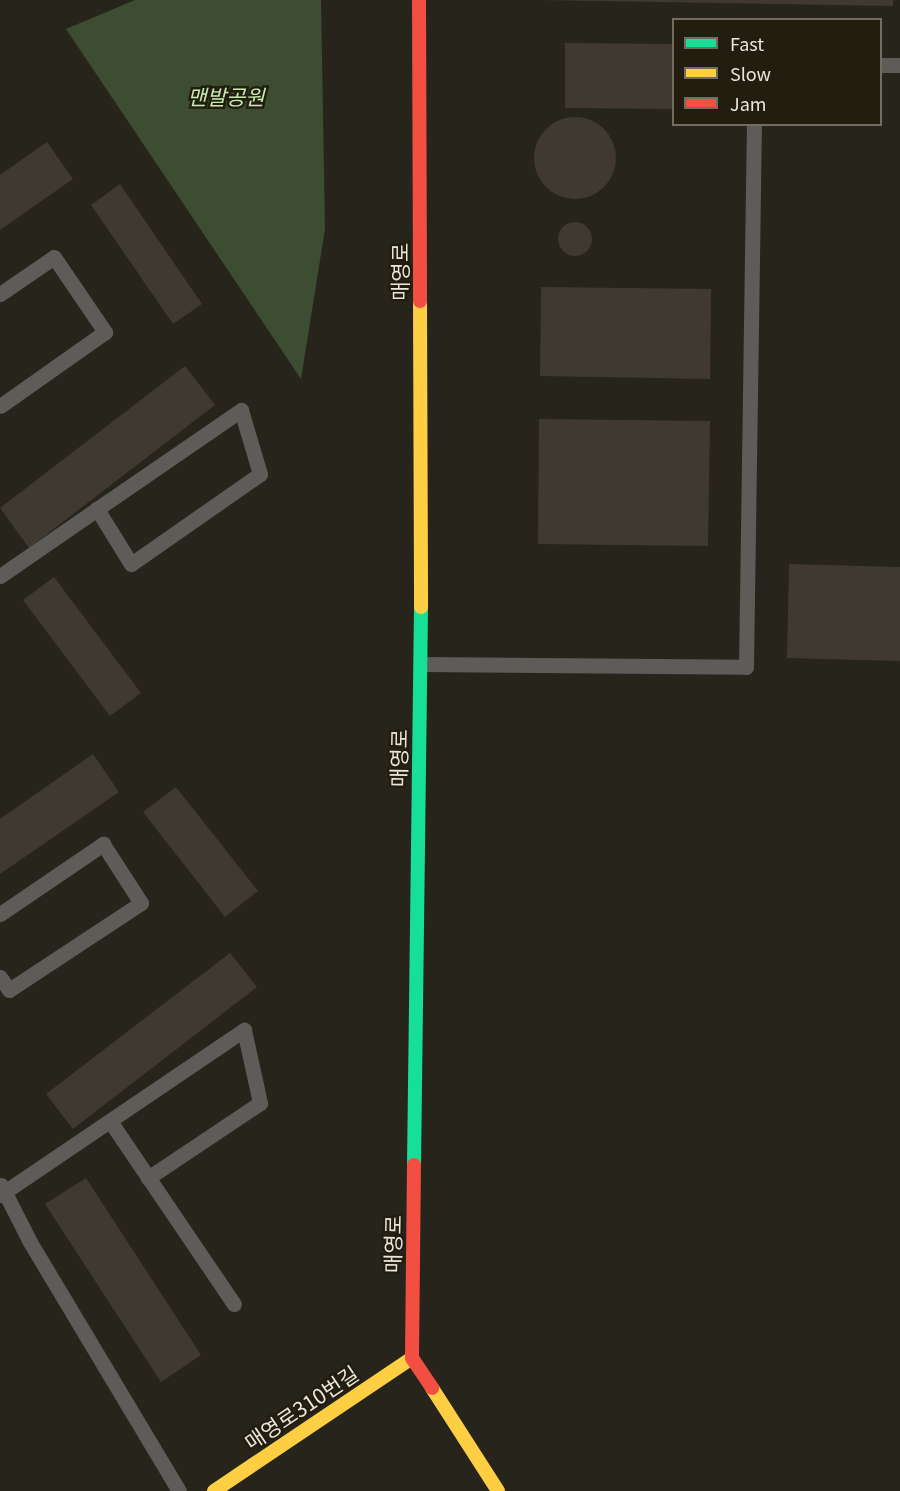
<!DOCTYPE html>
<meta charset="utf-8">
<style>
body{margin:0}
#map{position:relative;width:900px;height:1491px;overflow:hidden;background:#27241c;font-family:Georgia,"Noto Sans KR",serif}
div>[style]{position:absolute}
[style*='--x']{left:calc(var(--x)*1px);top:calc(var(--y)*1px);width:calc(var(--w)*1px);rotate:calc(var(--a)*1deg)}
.green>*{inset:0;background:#3d4d32}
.building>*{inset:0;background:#3f3931}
.round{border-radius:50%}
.lane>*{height:15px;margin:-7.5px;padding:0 7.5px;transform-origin:7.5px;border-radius:7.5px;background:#5d5c59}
.fast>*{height:14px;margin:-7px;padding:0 7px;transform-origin:7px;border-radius:7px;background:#16e098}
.slow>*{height:14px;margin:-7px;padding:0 7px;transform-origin:7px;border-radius:7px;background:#ffcf43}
.jam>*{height:14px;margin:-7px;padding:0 7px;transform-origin:7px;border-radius:7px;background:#f24e42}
span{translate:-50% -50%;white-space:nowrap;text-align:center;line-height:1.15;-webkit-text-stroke:5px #221d0f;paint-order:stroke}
.park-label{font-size:21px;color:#c5e8b0;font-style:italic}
.street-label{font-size:21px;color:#eae6dd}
.legend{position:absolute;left:672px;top:18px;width:210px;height:108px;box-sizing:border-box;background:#221d0f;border:2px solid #726d61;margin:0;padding:8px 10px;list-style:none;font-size:18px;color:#eae6dd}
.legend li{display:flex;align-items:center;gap:12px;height:30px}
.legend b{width:30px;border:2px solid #726d61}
</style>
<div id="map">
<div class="green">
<div style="clip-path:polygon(135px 0,321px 0,325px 229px,301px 379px,66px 29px)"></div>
</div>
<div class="building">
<div style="clip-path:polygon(536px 0,893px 0,893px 6px)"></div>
<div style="clip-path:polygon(565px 43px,674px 44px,674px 109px,565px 108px)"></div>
<div class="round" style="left:534px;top:117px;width:82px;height:82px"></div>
<div style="clip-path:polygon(47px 142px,73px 179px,0 230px,0 175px)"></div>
<div style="clip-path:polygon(120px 184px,202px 304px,173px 324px,91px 205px)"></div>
<div class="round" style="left:558px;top:222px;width:34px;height:34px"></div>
<div style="clip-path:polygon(541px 287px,711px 289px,710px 379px,540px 376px)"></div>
<div style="clip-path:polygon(185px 366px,215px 405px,29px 548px,0 508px)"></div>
<div style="clip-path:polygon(539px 419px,710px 421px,708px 546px,538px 544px)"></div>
<div style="clip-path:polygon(789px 564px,900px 567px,900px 661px,787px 658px)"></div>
<div style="clip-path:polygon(54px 577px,141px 693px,110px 716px,23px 600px)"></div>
<div style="clip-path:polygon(93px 754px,119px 792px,0 874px,0 819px)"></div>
<div style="clip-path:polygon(176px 787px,258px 891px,225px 917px,143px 812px)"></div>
<div style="clip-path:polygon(230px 953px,257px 987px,73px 1129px,46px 1094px)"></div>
<div style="clip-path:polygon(86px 1178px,201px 1355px,161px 1382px,45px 1204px)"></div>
</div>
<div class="lane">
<div style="--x:880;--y:65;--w:20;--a:0"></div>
<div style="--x:0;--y:294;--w:65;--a:-34.4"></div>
<div style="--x:54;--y:257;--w:91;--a:55.8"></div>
<div style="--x:105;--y:332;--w:128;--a:144.8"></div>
<div style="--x:0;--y:576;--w:118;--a:-34.6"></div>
<div style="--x:97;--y:509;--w:175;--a:-34.5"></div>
<div style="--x:241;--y:410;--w:67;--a:73.5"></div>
<div style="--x:260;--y:474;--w:157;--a:145.1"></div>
<div style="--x:131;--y:564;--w:65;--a:-121.7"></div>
<div style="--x:421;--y:664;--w:325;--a:0.5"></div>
<div style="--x:746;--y:667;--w:543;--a:-89.16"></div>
<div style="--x:0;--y:914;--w:125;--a:-34.2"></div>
<div style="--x:103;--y:844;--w:70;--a:57.2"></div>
<div style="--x:141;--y:903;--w:158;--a:146.6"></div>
<div style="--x:9;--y:990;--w:16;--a:-125"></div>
<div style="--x:110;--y:1121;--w:221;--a:55.9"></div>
<div style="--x:1;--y:1185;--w:64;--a:63"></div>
<div style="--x:30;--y:1242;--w:290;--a:59.1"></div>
<div style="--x:0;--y:1195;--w:295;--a:-34.1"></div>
<div style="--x:244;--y:1030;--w:75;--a:77.6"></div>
<div style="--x:260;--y:1103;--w:135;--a:146.2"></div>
</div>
<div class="fast">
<div style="--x:414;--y:1165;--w:558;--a:-89.28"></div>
</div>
<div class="slow">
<div style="--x:420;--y:301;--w:306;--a:89.8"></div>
<div style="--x:432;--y:1388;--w:122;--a:57.3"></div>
<div style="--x:214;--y:1491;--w:239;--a:-33.9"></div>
</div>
<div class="jam">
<div style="--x:419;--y:0;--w:301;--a:89.8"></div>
<div style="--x:414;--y:1165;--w:193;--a:90.6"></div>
<div style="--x:412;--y:1358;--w:36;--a:56"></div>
</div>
<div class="park-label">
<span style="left:226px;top:96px">맨발공원</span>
</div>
<div class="street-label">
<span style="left:399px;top:272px;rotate:-90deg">매영로</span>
<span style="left:398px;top:758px;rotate:-89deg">매영로</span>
<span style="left:392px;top:1244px;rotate:-89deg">매영로</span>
<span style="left:301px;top:1407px;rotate:-34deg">매영로310번길</span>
</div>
<ul class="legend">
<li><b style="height:8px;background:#16e098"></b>Fast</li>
<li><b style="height:8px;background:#ffcf43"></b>Slow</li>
<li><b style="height:8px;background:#f24e42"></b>Jam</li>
</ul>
</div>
